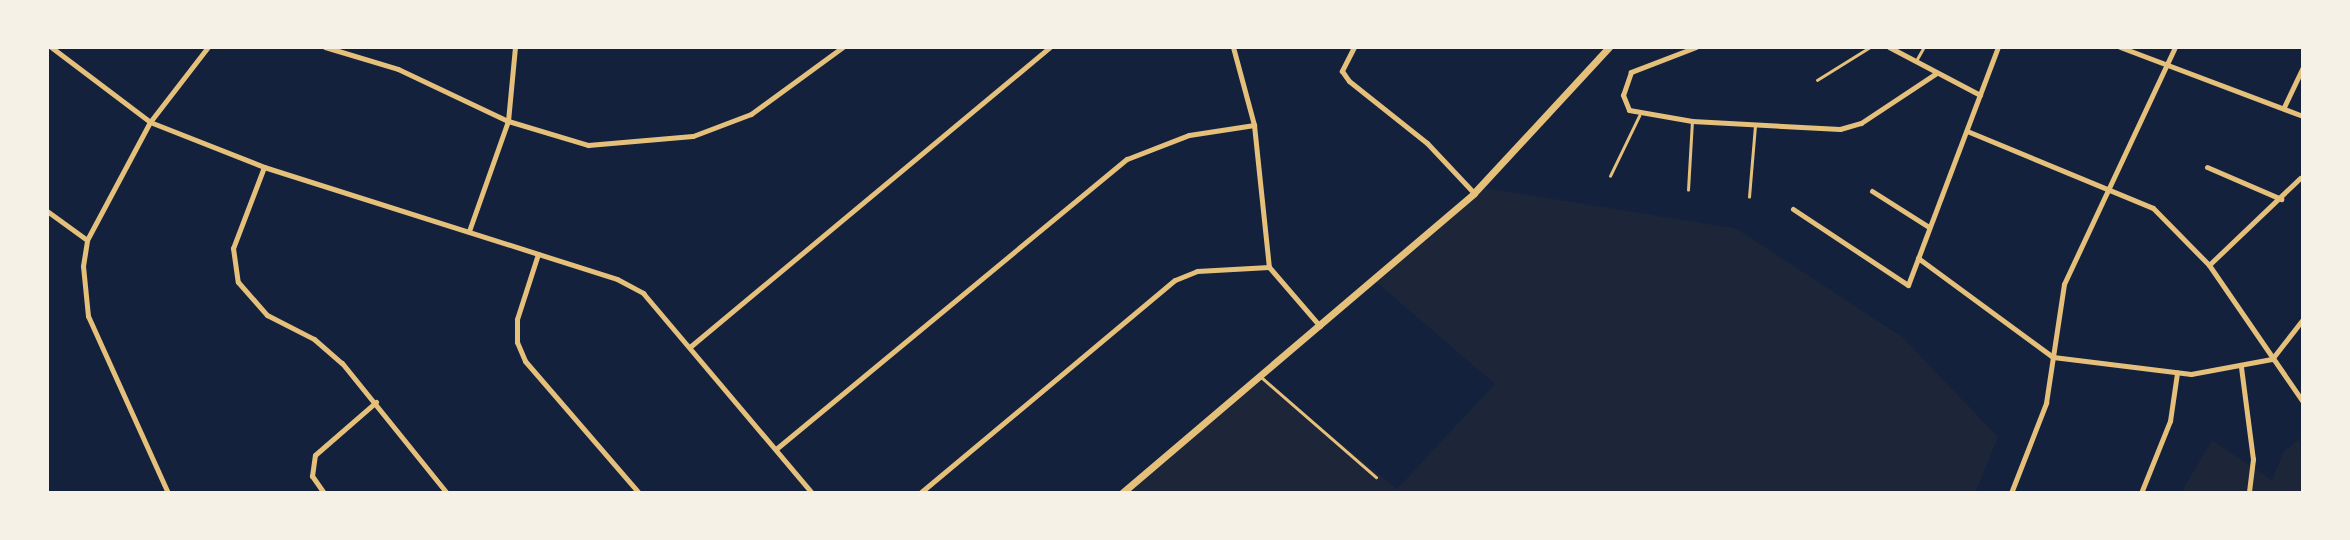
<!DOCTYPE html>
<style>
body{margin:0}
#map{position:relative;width:2350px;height:540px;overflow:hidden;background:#14213d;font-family:Cabin,sans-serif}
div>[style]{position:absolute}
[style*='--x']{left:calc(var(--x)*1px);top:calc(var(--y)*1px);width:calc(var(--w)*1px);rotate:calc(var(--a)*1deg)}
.green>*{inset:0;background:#1d2539}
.service>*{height:2.5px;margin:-1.25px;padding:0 1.25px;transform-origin:1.25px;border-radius:1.25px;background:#e5c07b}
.minor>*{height:5px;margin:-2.5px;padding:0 2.5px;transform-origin:2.5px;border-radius:2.5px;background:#e5c07b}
.tertiary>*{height:7px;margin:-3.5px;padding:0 3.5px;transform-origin:3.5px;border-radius:3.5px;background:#e5c07b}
span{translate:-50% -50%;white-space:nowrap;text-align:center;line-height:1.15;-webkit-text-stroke:5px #f6f1e7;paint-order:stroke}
.frame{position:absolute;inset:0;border:49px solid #f6f1e7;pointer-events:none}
</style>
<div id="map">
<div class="green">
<div style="clip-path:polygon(1485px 188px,1737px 229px,1902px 337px,1998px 437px,1975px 493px,1122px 493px,1260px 377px,1397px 489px,1495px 384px,1373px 279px)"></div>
<div style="clip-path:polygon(2300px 439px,2303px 493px,2181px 493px,2212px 440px,2272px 480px,2284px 451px)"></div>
</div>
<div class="service">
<div style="--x:1917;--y:59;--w:14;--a:-60"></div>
<div style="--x:1817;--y:80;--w:62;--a:-31.9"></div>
<div style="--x:1610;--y:176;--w:67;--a:-64.2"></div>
<div style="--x:1688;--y:190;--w:69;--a:-86.7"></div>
<div style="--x:1749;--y:197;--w:72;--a:-85.2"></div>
<div style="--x:1260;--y:376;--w:154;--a:41"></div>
</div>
<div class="minor">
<div style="--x:51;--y:47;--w:124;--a:37.1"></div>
<div style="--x:150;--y:122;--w:123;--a:21.5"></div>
<div style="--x:264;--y:167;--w:370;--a:17.6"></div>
<div style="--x:617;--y:279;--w:30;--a:28"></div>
<div style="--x:643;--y:293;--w:262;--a:49.8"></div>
<div style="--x:325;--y:47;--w:76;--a:16.8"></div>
<div style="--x:398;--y:69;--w:122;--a:25.3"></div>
<div style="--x:508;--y:121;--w:84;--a:16.7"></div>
<div style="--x:588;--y:145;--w:105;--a:-4.9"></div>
<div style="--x:693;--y:136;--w:62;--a:-20.8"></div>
<div style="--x:751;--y:114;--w:114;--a:-36.1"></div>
<div style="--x:1233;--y:47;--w:81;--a:74.9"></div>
<div style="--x:1254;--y:125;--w:143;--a:84"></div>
<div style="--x:1269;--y:267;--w:78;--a:49.2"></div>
<div style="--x:1354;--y:47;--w:27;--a:117"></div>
<div style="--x:1342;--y:71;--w:12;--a:55"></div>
<div style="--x:1349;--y:81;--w:100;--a:38.5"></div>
<div style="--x:1427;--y:143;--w:69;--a:46.8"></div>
<div style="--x:1696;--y:47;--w:70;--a:159"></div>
<div style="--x:1631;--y:72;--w:24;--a:109"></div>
<div style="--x:1623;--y:95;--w:16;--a:68"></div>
<div style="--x:1629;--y:110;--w:64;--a:9.9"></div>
<div style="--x:1692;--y:121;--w:148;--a:3.1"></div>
<div style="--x:1840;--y:129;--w:22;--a:-16"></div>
<div style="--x:1861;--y:123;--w:89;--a:-33.5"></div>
<div style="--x:1889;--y:47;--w:103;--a:27.8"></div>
<div style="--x:2120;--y:47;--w:196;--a:20.7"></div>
<div style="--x:2284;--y:107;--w:44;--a:-64.6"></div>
<div style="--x:1967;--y:131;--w:201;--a:22.5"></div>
<div style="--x:2153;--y:208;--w:80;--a:45.5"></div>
<div style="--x:2209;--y:265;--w:166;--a:55.5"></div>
<div style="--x:264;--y:167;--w:87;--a:110.9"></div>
<div style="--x:233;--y:248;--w:34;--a:82"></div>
<div style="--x:238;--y:282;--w:44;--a:48.7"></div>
<div style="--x:267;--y:315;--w:53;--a:27.1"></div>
<div style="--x:314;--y:339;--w:37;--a:41"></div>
<div style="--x:342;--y:363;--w:167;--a:51.1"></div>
<div style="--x:2207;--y:167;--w:81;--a:23.4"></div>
<div style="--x:1872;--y:191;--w:67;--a:32.3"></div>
<div style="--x:1793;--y:209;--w:138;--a:33.5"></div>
<div style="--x:1908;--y:285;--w:254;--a:-69.3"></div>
<div style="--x:47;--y:211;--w:49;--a:35.9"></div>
<div style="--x:469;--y:231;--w:117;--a:-70.5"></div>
<div style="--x:508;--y:121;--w:74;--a:-84.6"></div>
<div style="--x:538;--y:254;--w:68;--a:107.9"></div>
<div style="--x:517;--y:319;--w:23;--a:90"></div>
<div style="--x:517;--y:342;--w:21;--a:67"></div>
<div style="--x:525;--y:361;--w:174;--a:49.2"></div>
<div style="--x:1918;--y:258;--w:167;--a:36.3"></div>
<div style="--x:2053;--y:357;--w:139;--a:7"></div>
<div style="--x:2191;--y:374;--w:82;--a:-10.5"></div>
<div style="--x:2209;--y:265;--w:126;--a:-43.7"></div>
<div style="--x:691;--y:346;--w:467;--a:-39.8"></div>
<div style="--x:2272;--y:359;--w:51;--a:-52.2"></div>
<div style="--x:2241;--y:367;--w:93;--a:82.6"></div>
<div style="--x:2253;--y:459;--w:34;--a:97"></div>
<div style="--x:776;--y:449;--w:455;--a:-39.6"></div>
<div style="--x:1127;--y:159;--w:66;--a:-21.2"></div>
<div style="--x:1189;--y:135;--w:66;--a:-8.7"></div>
<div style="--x:168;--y:493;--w:194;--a:-114.3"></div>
<div style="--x:88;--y:316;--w:50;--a:-95.7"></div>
<div style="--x:83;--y:266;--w:26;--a:-81"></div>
<div style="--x:87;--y:240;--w:134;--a:-61.9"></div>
<div style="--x:150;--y:122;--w:95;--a:-52.3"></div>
<div style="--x:324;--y:493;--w:21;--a:-125"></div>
<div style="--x:312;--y:476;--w:21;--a:-82"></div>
<div style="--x:315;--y:455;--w:81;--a:-41"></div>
<div style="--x:920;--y:493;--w:332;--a:-39.9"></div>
<div style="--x:1175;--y:280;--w:24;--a:-22"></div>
<div style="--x:1197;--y:271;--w:72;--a:-3.2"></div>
<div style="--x:2011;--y:493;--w:97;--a:-68.7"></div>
<div style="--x:2046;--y:403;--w:120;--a:-81.4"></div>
<div style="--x:2064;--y:284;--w:262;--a:-64.9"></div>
<div style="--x:2141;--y:493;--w:78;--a:-68.1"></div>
<div style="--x:2170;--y:421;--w:49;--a:-81.7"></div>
</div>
<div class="tertiary">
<div style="--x:1122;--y:493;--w:462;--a:-40.4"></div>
<div style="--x:1474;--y:193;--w:199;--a:-47.2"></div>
</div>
<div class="frame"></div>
</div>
